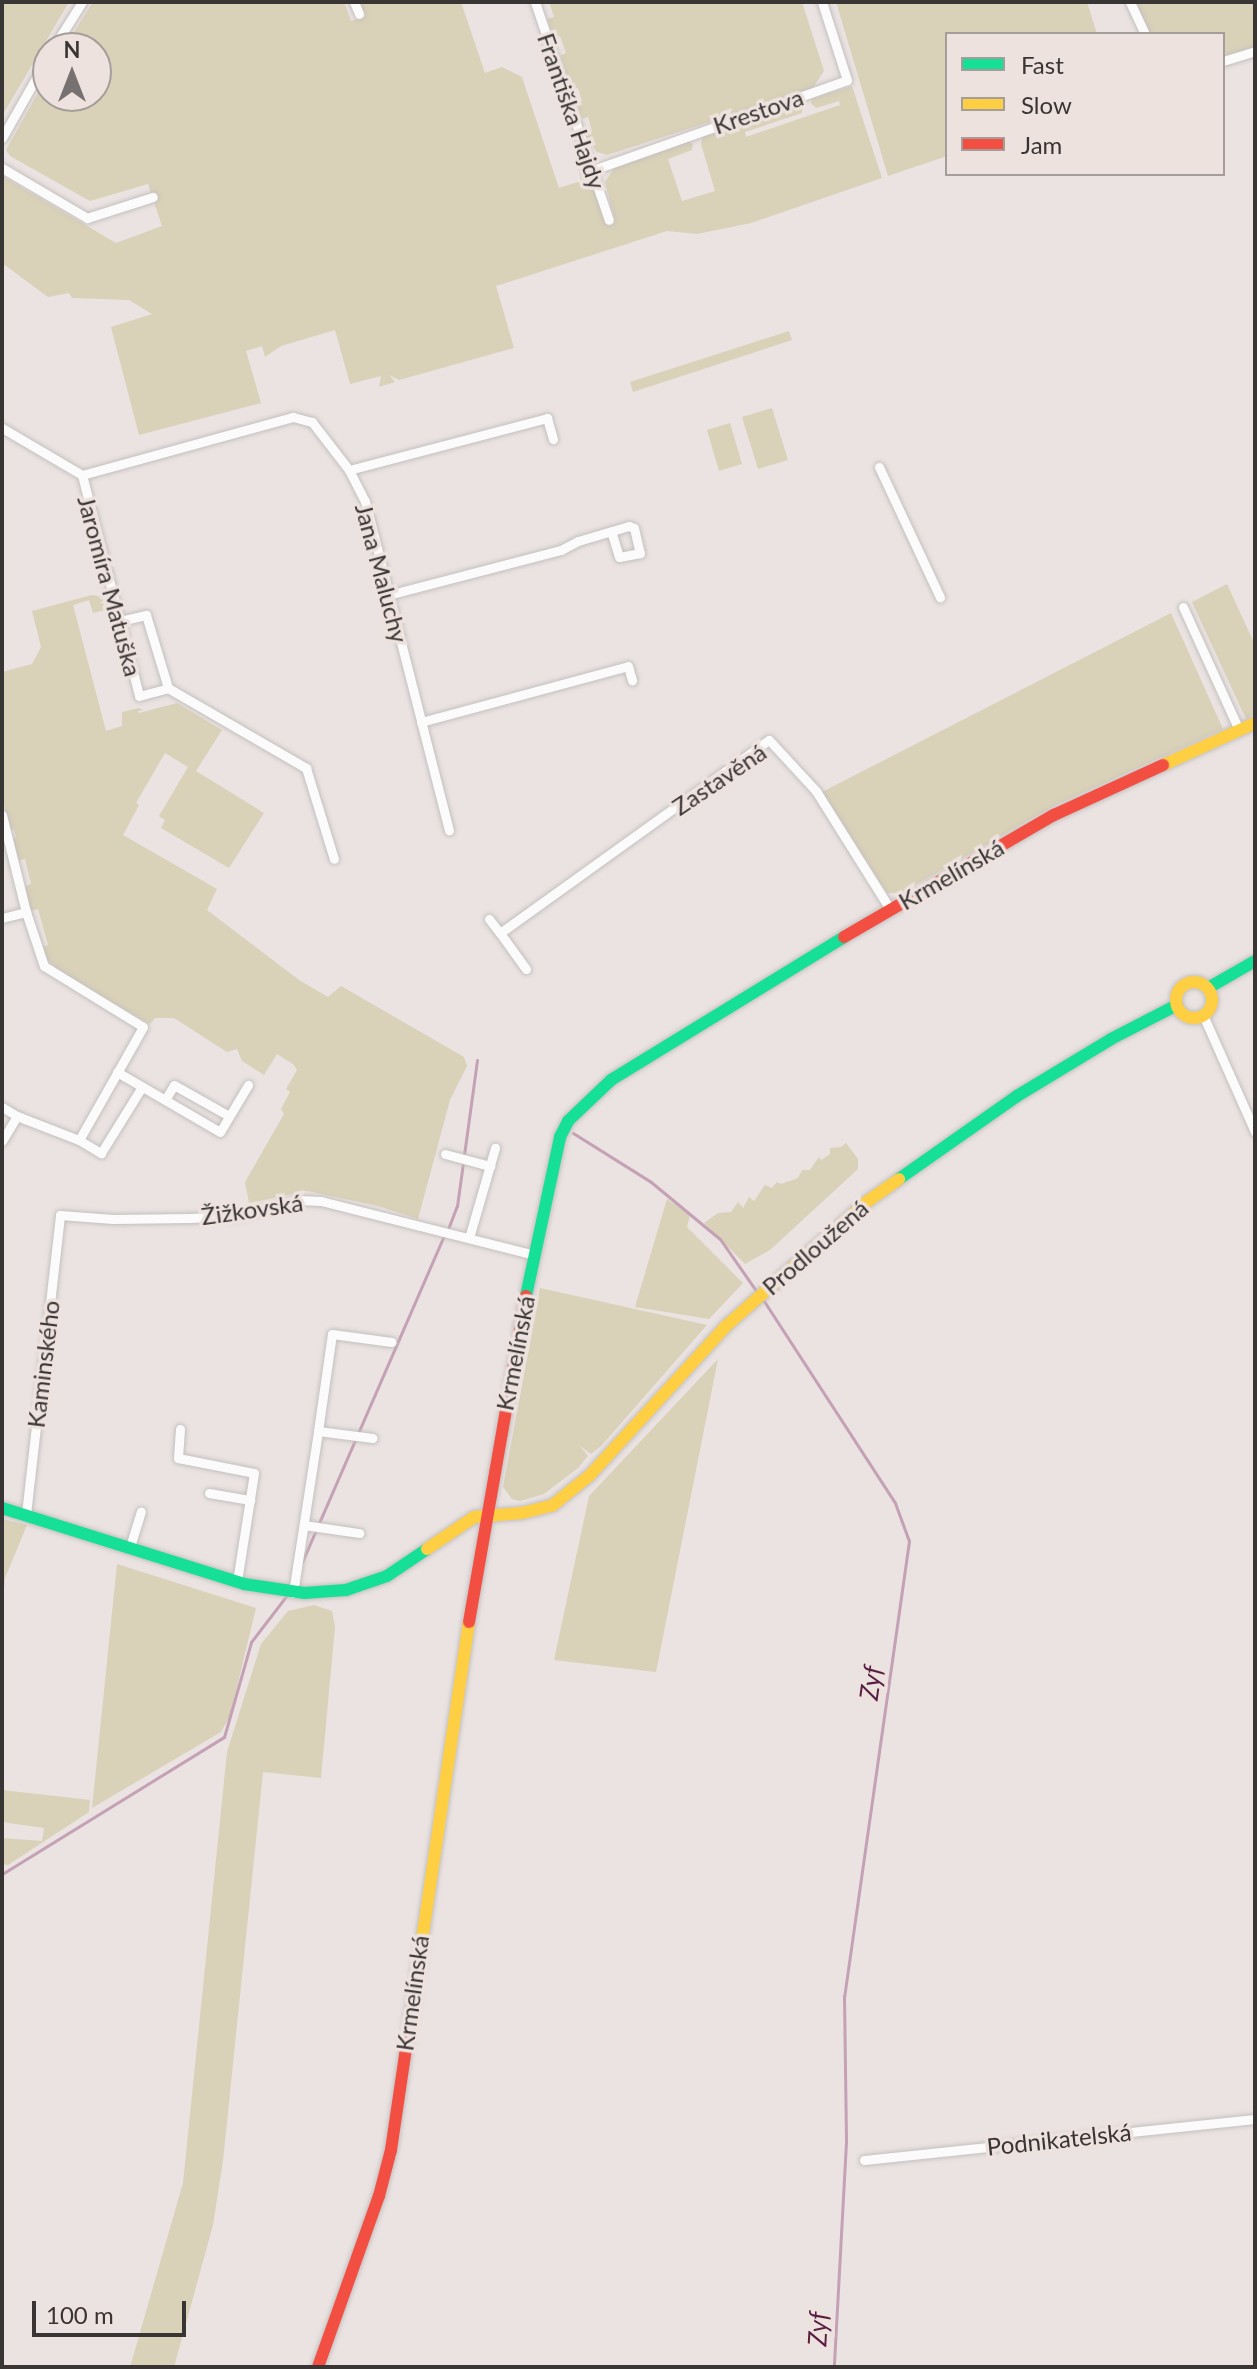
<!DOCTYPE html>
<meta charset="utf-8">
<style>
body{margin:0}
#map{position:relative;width:1257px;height:2369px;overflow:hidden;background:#eae3e2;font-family:Lato,sans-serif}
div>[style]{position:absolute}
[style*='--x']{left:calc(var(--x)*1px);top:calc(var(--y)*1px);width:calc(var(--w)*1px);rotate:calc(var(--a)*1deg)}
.green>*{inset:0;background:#d9d1b8}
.stream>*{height:3px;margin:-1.5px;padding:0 1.5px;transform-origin:1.5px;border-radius:1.5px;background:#c4a1b4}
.roads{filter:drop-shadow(0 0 2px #c5c0bf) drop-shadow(0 0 2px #c5c0bf)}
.street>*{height:9px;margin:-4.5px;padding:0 4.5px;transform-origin:4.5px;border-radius:4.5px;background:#fcfbfb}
.fast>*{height:12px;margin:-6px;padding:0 6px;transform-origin:6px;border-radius:6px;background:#16e098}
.slow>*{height:12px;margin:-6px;padding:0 6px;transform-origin:6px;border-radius:6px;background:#ffcf43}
.slow>.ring{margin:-6px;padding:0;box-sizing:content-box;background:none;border:12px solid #ffcf43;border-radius:50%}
.jam>*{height:12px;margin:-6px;padding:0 6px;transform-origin:6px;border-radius:6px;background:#f24e42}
span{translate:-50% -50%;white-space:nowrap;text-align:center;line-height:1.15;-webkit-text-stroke:7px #ede2de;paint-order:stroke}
.street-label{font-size:24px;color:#393534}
.water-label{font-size:26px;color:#571d42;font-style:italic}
.frame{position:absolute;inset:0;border:4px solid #393534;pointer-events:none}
.legend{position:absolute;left:945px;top:32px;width:280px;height:144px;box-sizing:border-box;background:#ede2de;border:2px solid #a59d9a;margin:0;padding:10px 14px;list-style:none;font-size:24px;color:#393534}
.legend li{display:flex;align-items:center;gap:16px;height:40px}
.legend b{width:40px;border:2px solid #a59d9a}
.north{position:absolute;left:32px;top:32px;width:80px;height:80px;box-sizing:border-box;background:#ede2de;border:2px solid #a59d9a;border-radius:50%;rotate:0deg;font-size:22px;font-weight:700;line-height:32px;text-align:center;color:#393534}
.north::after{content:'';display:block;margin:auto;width:28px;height:36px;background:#777271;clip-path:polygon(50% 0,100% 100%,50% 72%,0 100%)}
.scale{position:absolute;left:32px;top:2301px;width:154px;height:36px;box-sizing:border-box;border:4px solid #393534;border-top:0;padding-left:10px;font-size:24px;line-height:28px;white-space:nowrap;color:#393534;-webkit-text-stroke:6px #ede2de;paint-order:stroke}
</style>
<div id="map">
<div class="green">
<div style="clip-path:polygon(2px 2px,69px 2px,2px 116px)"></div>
<div style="clip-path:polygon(93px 2px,344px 2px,351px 21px,364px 17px,359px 2px,461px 2px,485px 73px,502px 67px,522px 77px,559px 188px,581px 181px,578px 166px,587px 164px,607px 223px,615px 220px,605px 182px,616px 166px,688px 141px,693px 144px,692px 150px,668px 159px,682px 201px,715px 191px,701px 144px,703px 136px,799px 104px,802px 106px,802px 113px,745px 132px,746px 137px,840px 105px,839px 101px,816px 108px,811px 103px,812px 99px,852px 86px,882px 178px,751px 223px,697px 234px,667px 231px,496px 286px,514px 348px,399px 380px,389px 375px,395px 382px,379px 387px,381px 376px,350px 384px,335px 330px,281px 346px,265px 357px,262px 346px,246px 351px,261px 403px,139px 435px,111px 327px,152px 314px,129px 300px,72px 298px,69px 293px,48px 297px,2px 263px,2px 176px,116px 243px,162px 226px,148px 184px,90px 201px,10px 156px,6px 150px,48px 75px,48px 96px,96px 96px,96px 48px,64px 48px)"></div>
<div style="clip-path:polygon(549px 2px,802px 2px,824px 71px,812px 89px,607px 155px,597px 152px,588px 140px,585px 133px,592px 131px,588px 117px,581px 119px,575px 103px,582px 101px,578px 88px,571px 89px,560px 56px,566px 53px,560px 36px,554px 38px,547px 19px,554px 17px)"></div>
<div style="clip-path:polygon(836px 2px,1087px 2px,1097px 34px,947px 34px,947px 156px,888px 176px)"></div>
<div style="clip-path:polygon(1134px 2px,1255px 2px,1255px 48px,1223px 57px,1223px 34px,1149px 34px)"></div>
<div style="clip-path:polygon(789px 331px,792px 340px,633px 392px,630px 382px)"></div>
<div style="clip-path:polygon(772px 408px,788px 460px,758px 469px,742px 417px)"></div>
<div style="clip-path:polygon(730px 423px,742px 464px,719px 471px,707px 430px)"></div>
<div style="clip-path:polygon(1227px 584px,1255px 645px,1255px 713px,1246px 719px,1192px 602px)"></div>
<div style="clip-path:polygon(92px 595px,102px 597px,105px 610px,93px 613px,89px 600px,73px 605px,106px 731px,122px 726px,122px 712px,139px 708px,143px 710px,138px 711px,139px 713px,177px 703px,222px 730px,196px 771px,264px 813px,229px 868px,161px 828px,165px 820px,159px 816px,188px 767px,165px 753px,136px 803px,139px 805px,123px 835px,217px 889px,207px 910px,299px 980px,328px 997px,341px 986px,464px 1057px,467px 1066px,450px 1100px,418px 1219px,378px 1206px,307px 1191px,249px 1203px,245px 1182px,284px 1114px,281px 1109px,290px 1092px,286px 1089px,297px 1070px,293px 1064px,277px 1054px,264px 1075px,242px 1061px,237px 1049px,227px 1052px,174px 1018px,155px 1018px,150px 1024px,61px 973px,43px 955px,40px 948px,48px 945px,38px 909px,30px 911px,24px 887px,31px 884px,25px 859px,17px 861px,12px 840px,16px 837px,14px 829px,9px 830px,2px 795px,2px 672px,32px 664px,41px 647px,32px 611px)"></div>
<div style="clip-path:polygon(1171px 613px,1223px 729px,1054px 806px,901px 893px,887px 893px,822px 792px)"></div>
<div style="clip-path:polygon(846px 1143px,858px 1159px,858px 1169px,770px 1250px,745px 1264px,704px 1223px,718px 1213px,731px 1212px,738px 1202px,743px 1208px,749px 1197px,754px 1201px,765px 1185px,772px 1188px,777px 1182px,781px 1184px,798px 1178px,802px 1170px,810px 1170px,819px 1157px,821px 1160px,830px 1154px,830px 1148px,841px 1147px)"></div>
<div style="clip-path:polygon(667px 1199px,690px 1215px,687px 1227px,743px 1283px,709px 1319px,635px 1307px)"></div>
<div style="clip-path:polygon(540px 1288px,707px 1325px,601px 1446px,591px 1454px,580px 1446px,588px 1456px,578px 1468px,544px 1494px,520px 1501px,512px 1499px,503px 1487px)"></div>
<div style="clip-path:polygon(718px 1359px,656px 1672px,554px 1660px,589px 1496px)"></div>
<div style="clip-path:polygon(2px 1519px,27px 1525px,5px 1578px,2px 1611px)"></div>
<div style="clip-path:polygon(117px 1564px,256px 1608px,230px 1716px,221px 1732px,92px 1808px)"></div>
<div style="clip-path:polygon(314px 1605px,332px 1611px,335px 1627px,321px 1778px,263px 1772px,223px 2161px,213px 2225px,174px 2367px,130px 2367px,183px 2183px,227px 1752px,261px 1644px,288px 1611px)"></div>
<div style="clip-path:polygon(2px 1790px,90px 1800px,89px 1812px,8px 1865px,2px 1864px,2px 1838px,42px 1841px,44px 1828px,2px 1822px)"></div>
</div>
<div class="stream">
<div style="--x:573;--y:1133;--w:92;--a:32.1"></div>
<div style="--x:651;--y:1182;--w:89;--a:39.6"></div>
<div style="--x:720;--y:1239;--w:65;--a:55.1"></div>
<div style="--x:464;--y:1155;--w:96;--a:-82.2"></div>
<div style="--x:448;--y:1229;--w:25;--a:-69"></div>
<div style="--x:457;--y:1206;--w:43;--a:-82.1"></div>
<div style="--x:762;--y:1298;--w:244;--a:57"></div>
<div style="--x:895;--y:1503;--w:40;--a:69.8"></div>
<div style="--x:909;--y:1541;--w:460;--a:98.1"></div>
<div style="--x:844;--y:1996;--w:146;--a:89.2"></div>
<div style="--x:846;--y:2142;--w:225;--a:93.1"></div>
<div style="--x:302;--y:1562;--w:356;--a:-66.5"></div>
<div style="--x:2;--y:1874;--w:261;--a:-31.7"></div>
<div style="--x:224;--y:1737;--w:99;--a:-74.1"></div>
<div style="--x:251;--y:1642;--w:59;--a:-52.5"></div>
</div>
<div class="roads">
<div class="street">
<div style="--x:354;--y:2;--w:13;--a:67"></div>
<div style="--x:535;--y:2;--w:230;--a:71.3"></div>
<div style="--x:1130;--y:2;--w:35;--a:65"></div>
<div style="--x:53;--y:48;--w:54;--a:-57.8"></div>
<div style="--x:1223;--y:61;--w:34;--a:-17"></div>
<div style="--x:2;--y:138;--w:93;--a:-60.4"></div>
<div style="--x:2;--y:168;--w:99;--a:30.5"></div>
<div style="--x:87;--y:218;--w:69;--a:-17.7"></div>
<div style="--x:593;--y:170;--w:269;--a:-19.5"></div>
<div style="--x:847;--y:80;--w:82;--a:-107.8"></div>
<div style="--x:2;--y:428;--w:93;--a:30.4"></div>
<div style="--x:82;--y:475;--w:228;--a:75.5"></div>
<div style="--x:139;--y:696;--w:30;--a:-15"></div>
<div style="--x:168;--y:688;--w:160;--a:30.1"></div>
<div style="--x:306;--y:768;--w:95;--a:72.9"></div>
<div style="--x:879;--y:467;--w:144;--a:64.9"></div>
<div style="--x:349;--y:470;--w:205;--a:-14.7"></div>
<div style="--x:547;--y:418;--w:22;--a:74"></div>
<div style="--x:82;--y:475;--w:219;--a:-15.4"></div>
<div style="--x:293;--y:417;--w:20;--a:15"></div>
<div style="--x:312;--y:422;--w:61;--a:52.4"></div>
<div style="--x:349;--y:470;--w:35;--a:63"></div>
<div style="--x:365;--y:501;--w:340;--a:75.7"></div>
<div style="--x:388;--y:595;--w:179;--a:-14.6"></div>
<div style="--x:561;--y:550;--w:19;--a:-28"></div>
<div style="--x:578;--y:541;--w:53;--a:-16.4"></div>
<div style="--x:629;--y:526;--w:5;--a:22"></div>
<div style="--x:634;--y:528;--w:26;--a:77"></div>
<div style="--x:640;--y:553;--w:21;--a:169"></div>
<div style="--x:619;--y:557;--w:27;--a:-107"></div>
<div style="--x:1183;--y:607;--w:135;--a:65.5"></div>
<div style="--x:120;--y:621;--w:27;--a:-13"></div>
<div style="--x:146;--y:615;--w:76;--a:73.2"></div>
<div style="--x:421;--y:722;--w:214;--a:-15.1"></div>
<div style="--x:628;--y:666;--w:15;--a:74"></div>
<div style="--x:2;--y:815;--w:100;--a:76.1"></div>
<div style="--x:26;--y:912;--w:57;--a:71.6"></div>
<div style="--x:44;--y:966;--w:116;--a:31.6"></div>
<div style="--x:143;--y:1027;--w:130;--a:119.5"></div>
<div style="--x:2;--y:918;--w:25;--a:-14"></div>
<div style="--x:489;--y:919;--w:18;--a:52"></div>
<div style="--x:526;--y:969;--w:44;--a:-125.8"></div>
<div style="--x:500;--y:933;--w:331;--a:-35.7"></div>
<div style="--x:769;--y:740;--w:69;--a:47.3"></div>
<div style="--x:816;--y:791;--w:139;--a:57.9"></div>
<div style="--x:1203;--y:1015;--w:128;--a:66"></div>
<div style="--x:117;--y:1072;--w:119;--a:30.2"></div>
<div style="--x:220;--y:1132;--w:55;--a:-59.2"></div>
<div style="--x:165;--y:1100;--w:17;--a:-59"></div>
<div style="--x:174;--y:1085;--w:63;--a:29.4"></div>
<div style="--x:2;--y:1107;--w:17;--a:31"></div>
<div style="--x:17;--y:1116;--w:29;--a:121"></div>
<div style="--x:17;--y:1116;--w:66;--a:21.2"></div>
<div style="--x:79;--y:1140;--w:26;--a:31"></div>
<div style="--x:101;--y:1153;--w:78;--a:-58.2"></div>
<div style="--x:445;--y:1154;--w:47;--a:14.9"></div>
<div style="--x:469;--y:1238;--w:94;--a:-73.9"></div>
<div style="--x:180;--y:1429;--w:29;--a:94"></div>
<div style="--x:178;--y:1458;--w:77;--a:11.2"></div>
<div style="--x:254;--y:1473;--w:110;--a:98.9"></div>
<div style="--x:318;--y:1431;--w:98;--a:-81.8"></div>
<div style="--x:332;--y:1334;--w:60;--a:7.7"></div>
<div style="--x:209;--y:1493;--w:42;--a:9.7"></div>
<div style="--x:26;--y:1514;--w:301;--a:-83.5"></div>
<div style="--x:60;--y:1215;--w:53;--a:4.3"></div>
<div style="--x:113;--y:1219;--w:76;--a:-0.8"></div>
<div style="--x:189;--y:1218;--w:45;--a:-2.5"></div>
<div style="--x:234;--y:1216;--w:68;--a:-13.6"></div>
<div style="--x:300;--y:1200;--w:21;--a:3"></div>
<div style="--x:321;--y:1201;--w:220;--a:14.2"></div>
<div style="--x:304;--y:1525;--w:56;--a:8.3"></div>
<div style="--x:130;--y:1547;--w:37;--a:-73"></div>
<div style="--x:293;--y:1593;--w:164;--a:-81.2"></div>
<div style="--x:318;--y:1431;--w:55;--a:7.3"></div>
<div style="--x:864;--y:2160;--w:393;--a:-6"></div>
</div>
<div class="fast">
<div style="--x:1208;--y:988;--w:54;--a:-29.9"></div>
<div style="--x:899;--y:1179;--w:144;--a:-35.1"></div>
<div style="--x:1017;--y:1096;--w:110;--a:-31.2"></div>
<div style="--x:1111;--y:1039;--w:74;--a:-27.3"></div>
<div style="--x:526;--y:1296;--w:163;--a:-77.9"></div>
<div style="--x:560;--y:1137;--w:18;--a:-63"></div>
<div style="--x:568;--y:1121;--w:59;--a:-43.6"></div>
<div style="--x:611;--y:1080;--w:273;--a:-31.5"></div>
<div style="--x:2;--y:1508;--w:254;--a:17.4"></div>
<div style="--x:244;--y:1584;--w:61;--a:8.5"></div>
<div style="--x:304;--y:1593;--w:42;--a:-4.1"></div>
<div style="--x:346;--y:1590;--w:43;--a:-18.9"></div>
<div style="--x:387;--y:1576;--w:48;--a:-34"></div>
</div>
<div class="slow">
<div style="--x:1163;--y:765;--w:101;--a:-24.5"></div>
<div class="ring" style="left:1176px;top:982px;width:24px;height:24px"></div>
<div style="--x:427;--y:1549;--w:57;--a:-34.2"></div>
<div style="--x:474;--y:1517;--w:48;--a:-4.8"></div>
<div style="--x:522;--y:1513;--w:32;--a:-14"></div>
<div style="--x:553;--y:1505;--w:48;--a:-39"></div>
<div style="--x:590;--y:1475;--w:202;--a:-47.6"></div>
<div style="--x:726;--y:1326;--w:189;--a:-41.4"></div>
<div style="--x:868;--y:1201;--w:38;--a:-35"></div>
<div style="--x:417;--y:1974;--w:356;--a:-81.6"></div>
</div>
<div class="jam">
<div style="--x:844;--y:937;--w:243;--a:-30.2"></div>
<div style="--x:1054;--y:815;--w:120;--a:-24.6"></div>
<div style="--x:469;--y:1622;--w:331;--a:-80.1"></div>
<div style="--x:318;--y:2367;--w:182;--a:-70.4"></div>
<div style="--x:379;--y:2196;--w:48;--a:-75.4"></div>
<div style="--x:391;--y:2150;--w:178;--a:-81.6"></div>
</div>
</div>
<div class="street-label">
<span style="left:572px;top:111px;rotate:71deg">Františka Hajdy</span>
<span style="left:758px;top:111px;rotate:-19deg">Krestova</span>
<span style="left:382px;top:573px;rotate:75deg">Jana Maluchy</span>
<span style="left:110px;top:586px;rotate:75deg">Jaromíra Matuška</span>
<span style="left:719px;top:779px;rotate:-34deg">Zastavěná</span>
<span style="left:951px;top:874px;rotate:-30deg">Krmelínská</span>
<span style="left:252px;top:1209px;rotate:-8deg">Žižkovská</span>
<span style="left:815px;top:1247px;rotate:-41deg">Prodloužená</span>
<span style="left:515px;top:1353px;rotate:-79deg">Krmelínská</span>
<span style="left:43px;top:1364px;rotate:-83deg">Kaminského</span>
<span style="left:412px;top:1993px;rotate:-82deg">Krmelínská</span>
<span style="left:1059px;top:2139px;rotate:-6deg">Podnikatelská</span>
</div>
<div class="water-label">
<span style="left:871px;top:1683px;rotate:-82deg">Zyf</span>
<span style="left:818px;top:2329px;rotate:-87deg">Zyf</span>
</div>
<div class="frame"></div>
<ul class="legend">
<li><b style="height:10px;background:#16e098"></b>Fast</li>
<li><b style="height:10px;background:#ffcf43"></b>Slow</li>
<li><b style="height:10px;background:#f24e42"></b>Jam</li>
</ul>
<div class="north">N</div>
<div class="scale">100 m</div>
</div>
